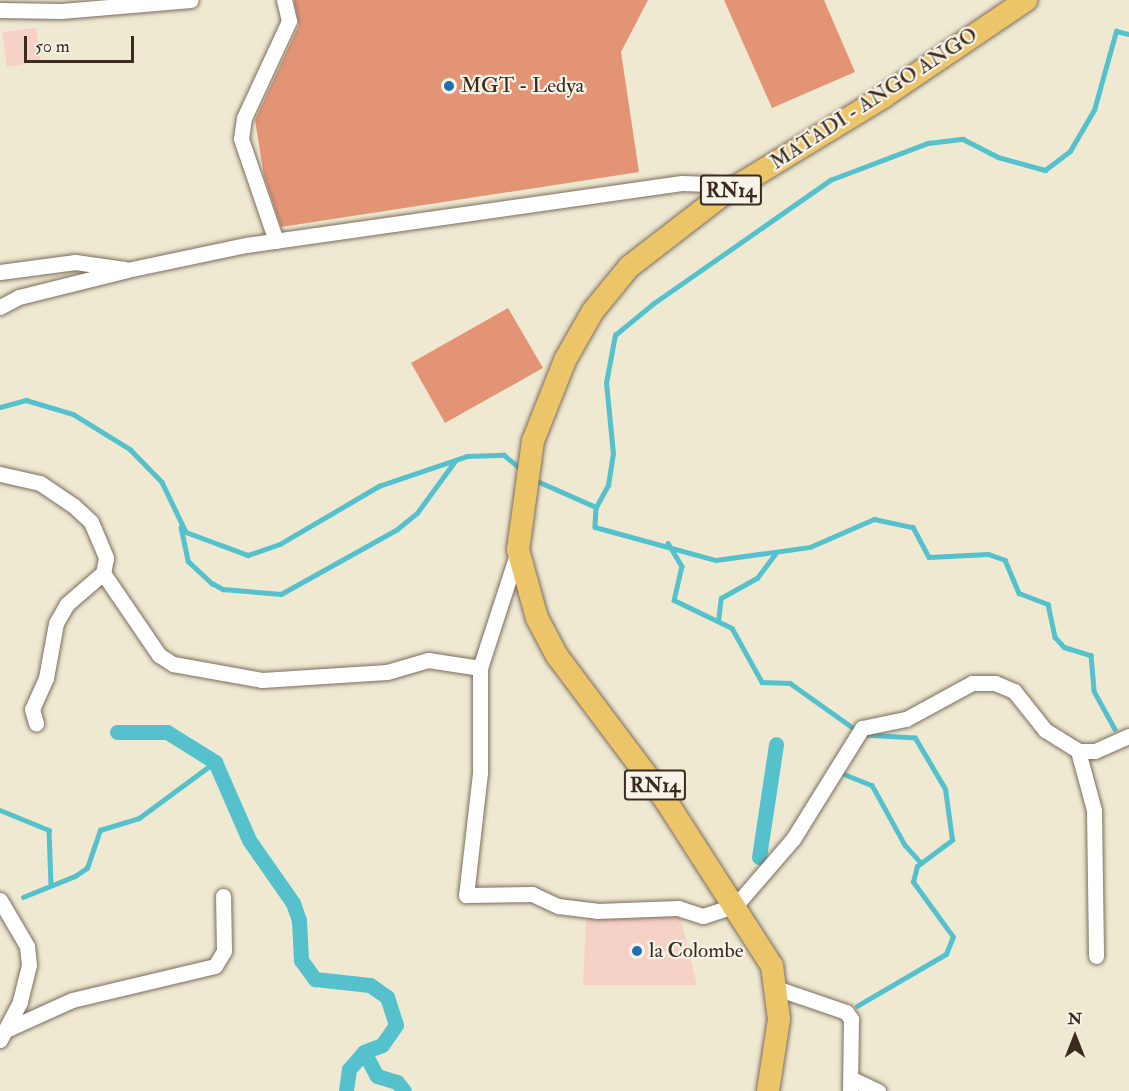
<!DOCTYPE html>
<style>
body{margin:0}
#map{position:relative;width:1129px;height:1091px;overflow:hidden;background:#f0e9d2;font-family:"IM FELL Double Pica",serif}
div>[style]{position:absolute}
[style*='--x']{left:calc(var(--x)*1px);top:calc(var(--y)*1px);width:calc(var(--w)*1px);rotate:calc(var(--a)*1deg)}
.built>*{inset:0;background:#f6d1c5}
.stream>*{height:4.5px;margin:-2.25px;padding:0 2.25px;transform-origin:2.25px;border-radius:2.25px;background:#54c1cd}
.canal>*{height:15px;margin:-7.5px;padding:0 7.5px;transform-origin:7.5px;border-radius:7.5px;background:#54c1cd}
.building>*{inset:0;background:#e39475}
.roads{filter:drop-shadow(0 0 2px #7a6d5d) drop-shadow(0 0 2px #7a6d5d)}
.minor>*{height:15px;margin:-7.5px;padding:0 7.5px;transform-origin:7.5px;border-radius:7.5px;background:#fff}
.highway>*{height:22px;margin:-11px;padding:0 11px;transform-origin:11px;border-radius:11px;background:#edc569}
.dots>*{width:16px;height:16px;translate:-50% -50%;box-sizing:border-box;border:3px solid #f7f3e8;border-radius:50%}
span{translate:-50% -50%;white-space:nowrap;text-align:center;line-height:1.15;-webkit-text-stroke:4.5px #f7f3e8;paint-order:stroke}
.shield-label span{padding:2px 4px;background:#f7f3e8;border:2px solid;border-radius:4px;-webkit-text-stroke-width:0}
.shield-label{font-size:20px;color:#3b2a1e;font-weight:700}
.poi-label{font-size:21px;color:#3b2a1e}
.left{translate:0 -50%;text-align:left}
.street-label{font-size:21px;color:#3b2a1e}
.north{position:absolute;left:1045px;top:1007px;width:60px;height:60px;-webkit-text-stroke:4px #f7f3e8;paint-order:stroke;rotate:0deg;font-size:16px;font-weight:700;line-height:24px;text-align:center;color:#3b2a1e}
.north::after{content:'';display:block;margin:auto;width:21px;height:27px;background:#3b2a1e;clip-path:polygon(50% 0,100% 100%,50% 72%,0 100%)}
.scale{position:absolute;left:24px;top:36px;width:110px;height:27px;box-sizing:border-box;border:3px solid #3b2a1e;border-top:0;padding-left:8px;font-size:18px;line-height:21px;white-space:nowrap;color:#3b2a1e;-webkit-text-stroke:4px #f7f3e8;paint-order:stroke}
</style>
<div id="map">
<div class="built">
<div style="clip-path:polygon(36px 28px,41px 61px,7px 67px,2px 32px)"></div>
<div style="clip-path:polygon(678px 908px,697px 985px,583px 985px,586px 918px)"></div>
</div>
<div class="stream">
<div style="--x:0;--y:407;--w:27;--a:-15"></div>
<div style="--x:26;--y:400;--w:49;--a:16.6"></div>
<div style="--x:73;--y:414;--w:67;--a:31.6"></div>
<div style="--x:130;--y:449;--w:46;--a:45.9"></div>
<div style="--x:162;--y:482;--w:55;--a:64.4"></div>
<div style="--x:186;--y:532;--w:66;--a:20.4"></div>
<div style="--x:248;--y:555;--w:34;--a:-19"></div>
<div style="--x:280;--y:544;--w:115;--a:-30.4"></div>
<div style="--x:379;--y:486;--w:93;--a:-18.8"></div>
<div style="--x:467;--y:456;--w:37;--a:-2"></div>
<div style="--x:504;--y:455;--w:22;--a:39"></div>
<div style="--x:535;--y:480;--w:67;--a:23.9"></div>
<div style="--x:596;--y:507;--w:25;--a:-61"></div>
<div style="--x:608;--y:485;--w:31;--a:-81"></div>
<div style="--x:613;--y:454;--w:71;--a:-95.6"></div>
<div style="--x:606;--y:383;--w:49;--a:-79.4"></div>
<div style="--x:615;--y:335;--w:50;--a:-39.4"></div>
<div style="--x:654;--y:303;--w:215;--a:-34.9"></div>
<div style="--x:830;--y:180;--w:105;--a:-20.7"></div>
<div style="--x:928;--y:143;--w:35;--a:-7"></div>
<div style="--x:963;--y:139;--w:39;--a:27"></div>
<div style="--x:998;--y:157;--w:49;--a:15.5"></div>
<div style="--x:1045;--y:170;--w:31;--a:-37"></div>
<div style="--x:1070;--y:151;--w:48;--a:-59.7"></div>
<div style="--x:1094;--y:110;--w:82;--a:-74.4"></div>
<div style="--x:1116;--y:31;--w:13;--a:13"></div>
<div style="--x:596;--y:507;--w:20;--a:93"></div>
<div style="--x:595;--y:527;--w:125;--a:15.3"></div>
<div style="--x:716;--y:560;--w:95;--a:-7.9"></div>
<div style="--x:810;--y:547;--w:70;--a:-23.6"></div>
<div style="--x:874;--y:519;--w:40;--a:12"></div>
<div style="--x:913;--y:527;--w:34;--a:62"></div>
<div style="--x:929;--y:557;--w:59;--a:-2.9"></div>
<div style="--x:988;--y:554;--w:18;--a:19"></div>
<div style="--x:1005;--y:560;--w:36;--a:67"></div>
<div style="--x:1019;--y:593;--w:31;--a:21"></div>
<div style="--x:1048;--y:604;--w:34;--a:78"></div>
<div style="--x:1055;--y:637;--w:13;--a:48"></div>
<div style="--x:1064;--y:647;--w:28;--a:17"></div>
<div style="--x:1091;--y:655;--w:36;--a:85"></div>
<div style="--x:1094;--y:691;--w:43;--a:61.1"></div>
<div style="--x:181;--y:527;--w:35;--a:78"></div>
<div style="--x:188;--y:561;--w:33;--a:43"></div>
<div style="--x:212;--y:583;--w:13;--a:29"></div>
<div style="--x:223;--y:589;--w:58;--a:4.9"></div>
<div style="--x:281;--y:594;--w:132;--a:-29.1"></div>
<div style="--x:396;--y:530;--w:27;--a:-39"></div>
<div style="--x:417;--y:513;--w:64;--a:-53.8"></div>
<div style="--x:668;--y:543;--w:27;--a:59"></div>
<div style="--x:682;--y:566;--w:35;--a:103"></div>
<div style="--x:674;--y:600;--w:64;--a:25.8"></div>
<div style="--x:732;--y:628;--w:62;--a:60.9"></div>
<div style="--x:762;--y:682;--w:28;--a:2"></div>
<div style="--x:790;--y:683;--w:76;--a:35.4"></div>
<div style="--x:718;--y:621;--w:23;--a:-83"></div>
<div style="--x:721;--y:598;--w:41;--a:-29.1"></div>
<div style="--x:757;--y:578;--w:30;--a:-53"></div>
<div style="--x:839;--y:772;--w:35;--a:22"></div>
<div style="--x:872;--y:785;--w:68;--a:61.2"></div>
<div style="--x:905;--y:845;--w:24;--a:48"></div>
<div style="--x:0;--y:810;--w:53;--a:22.2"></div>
<div style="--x:49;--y:830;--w:55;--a:87.9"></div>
<div style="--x:23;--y:897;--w:56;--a:-22"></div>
<div style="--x:75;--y:876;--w:14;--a:-34"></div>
<div style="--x:87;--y:868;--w:40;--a:-71.1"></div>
<div style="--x:100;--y:830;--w:41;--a:-17.1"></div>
<div style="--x:139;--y:818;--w:94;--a:-36.4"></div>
<div style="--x:857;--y:1006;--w:103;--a:-30.3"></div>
<div style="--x:946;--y:954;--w:18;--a:-68"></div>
<div style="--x:953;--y:937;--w:68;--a:-126"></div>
<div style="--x:913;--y:882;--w:16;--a:-76"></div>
<div style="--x:917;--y:866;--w:44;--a:-36.6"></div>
<div style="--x:952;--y:840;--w:51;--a:-97.8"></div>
<div style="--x:945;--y:789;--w:59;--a:-120.5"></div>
<div style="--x:915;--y:738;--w:50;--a:-176.6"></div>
</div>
<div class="canal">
<div style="--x:117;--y:732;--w:50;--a:0"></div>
<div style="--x:167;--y:732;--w:57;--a:32"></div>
<div style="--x:215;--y:762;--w:85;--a:66.4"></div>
<div style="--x:249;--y:840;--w:77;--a:55.1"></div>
<div style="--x:293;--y:903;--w:18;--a:71"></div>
<div style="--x:299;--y:920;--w:40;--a:87.1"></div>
<div style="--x:301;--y:960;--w:24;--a:54"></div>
<div style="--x:315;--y:979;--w:55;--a:6.2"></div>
<div style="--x:370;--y:985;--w:21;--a:35"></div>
<div style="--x:387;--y:997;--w:29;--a:72"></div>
<div style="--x:396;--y:1025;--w:24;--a:125"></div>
<div style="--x:382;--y:1045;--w:19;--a:159"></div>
<div style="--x:364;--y:1052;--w:23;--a:131"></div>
<div style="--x:349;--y:1069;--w:22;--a:98"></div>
<div style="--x:759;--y:857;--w:114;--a:-81.4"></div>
<div style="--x:364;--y:1052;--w:27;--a:62"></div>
<div style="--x:377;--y:1076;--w:21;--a:17"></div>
<div style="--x:397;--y:1082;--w:11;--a:52"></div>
</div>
<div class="building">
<div style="clip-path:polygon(294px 0,648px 0,621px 52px,639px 172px,281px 227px,264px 176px,255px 120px,299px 25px)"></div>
<div style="clip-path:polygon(724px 0,824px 0,855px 72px,772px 108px)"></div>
<div style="clip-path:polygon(508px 308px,543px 368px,445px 423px,411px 363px)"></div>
</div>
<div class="roads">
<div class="minor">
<div style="--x:0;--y:10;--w:61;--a:0.9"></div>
<div style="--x:61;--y:11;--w:130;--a:-4.8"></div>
<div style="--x:276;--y:241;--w:108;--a:-108.9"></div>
<div style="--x:241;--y:139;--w:21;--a:-82"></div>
<div style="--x:244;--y:118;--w:107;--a:-65.1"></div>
<div style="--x:289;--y:21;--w:22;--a:-103"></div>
<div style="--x:0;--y:272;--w:76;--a:-7.6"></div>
<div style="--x:75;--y:262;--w:50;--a:8"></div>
<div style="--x:0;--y:307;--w:21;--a:-28"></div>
<div style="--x:19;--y:297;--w:111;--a:-14"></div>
<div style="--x:127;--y:270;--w:122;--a:-11.9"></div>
<div style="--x:246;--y:245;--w:440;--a:-8.1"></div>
<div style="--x:682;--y:183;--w:28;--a:2"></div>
<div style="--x:710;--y:184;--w:16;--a:47"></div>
<div style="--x:0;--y:474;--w:41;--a:12.7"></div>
<div style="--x:40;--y:483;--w:41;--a:34.1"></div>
<div style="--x:74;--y:506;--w:23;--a:43"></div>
<div style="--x:91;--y:522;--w:39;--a:67"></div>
<div style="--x:106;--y:558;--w:15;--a:101"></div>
<div style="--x:103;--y:573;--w:48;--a:139.3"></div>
<div style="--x:67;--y:604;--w:22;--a:120"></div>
<div style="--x:56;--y:623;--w:56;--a:100.3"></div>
<div style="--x:46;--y:678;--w:34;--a:114"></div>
<div style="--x:32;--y:709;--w:15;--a:74"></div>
<div style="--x:518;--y:551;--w:123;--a:108"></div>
<div style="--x:480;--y:668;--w:105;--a:90"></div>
<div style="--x:480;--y:773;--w:123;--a:96.5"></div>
<div style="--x:466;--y:895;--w:66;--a:-0.9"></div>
<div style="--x:532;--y:894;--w:29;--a:25"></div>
<div style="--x:558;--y:906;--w:39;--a:7"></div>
<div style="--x:597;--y:911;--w:81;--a:-2.1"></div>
<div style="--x:678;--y:908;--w:26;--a:18"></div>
<div style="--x:703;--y:916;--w:35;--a:-18"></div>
<div style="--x:736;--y:905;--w:87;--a:-49.2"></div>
<div style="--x:793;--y:839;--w:131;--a:-58.1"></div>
<div style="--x:862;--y:728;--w:45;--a:-11.6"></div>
<div style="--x:906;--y:719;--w:75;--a:-28.6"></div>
<div style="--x:972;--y:683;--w:23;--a:0"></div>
<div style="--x:995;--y:683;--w:21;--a:23"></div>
<div style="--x:1014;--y:691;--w:50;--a:51.5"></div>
<div style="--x:1045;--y:730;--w:39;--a:32"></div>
<div style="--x:1078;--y:751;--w:17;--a:0"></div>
<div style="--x:1095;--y:751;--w:37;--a:-24"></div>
<div style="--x:103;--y:573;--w:99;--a:55.7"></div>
<div style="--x:159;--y:655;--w:17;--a:33"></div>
<div style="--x:173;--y:664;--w:90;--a:10.2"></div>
<div style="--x:262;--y:680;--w:125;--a:-3.7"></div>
<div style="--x:387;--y:672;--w:43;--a:-16.3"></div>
<div style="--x:428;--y:660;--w:53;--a:8.7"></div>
<div style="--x:1078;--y:751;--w:61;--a:74.8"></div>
<div style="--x:1094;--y:810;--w:146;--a:89.2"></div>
<div style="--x:0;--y:900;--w:53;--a:59.6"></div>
<div style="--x:27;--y:946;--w:19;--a:84"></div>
<div style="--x:29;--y:965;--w:38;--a:104"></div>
<div style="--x:20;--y:1002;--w:43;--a:117.8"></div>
<div style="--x:779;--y:989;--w:71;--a:18.9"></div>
<div style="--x:846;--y:1012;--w:9;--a:54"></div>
<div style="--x:851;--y:1019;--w:72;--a:90.8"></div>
<div style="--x:8;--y:1029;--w:70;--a:-24.4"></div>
<div style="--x:72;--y:1000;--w:147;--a:-13.4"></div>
<div style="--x:215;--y:966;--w:17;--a:-59"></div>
<div style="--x:224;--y:951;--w:55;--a:-91"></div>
<div style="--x:852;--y:1079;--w:29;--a:25"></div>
</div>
<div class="highway">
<div style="--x:768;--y:1091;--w:73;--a:-81.3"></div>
<div style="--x:779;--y:1019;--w:53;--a:-97.5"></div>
<div style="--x:772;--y:966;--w:196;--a:-122.7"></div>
<div style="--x:666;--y:801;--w:181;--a:-126.9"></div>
<div style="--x:557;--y:656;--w:43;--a:-117.8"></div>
<div style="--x:537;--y:618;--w:71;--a:-105.6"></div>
<div style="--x:518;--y:550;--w:110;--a:-82.2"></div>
<div style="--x:533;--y:441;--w:87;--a:-68.4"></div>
<div style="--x:565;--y:360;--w:56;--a:-60.3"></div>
<div style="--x:593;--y:311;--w:57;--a:-50.7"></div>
<div style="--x:629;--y:267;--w:116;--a:-37.7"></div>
<div style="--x:721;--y:196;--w:190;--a:-31.4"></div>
<div style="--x:883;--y:97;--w:173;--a:-34.1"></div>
</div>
</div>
<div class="dots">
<div style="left:449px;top:86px;background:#1f6fb2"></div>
<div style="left:637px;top:951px;background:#1f6fb2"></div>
</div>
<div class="shield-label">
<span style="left:731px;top:190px">RN14</span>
<span style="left:655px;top:785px">RN14</span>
</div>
<div class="poi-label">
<span class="left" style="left:461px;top:86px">MGT - Ledya</span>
<span class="left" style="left:649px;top:951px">la Colombe</span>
</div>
<div class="street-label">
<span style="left:874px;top:99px;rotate:-33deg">MATADI - ANGO ANGO</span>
</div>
<div class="north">N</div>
<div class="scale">50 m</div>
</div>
